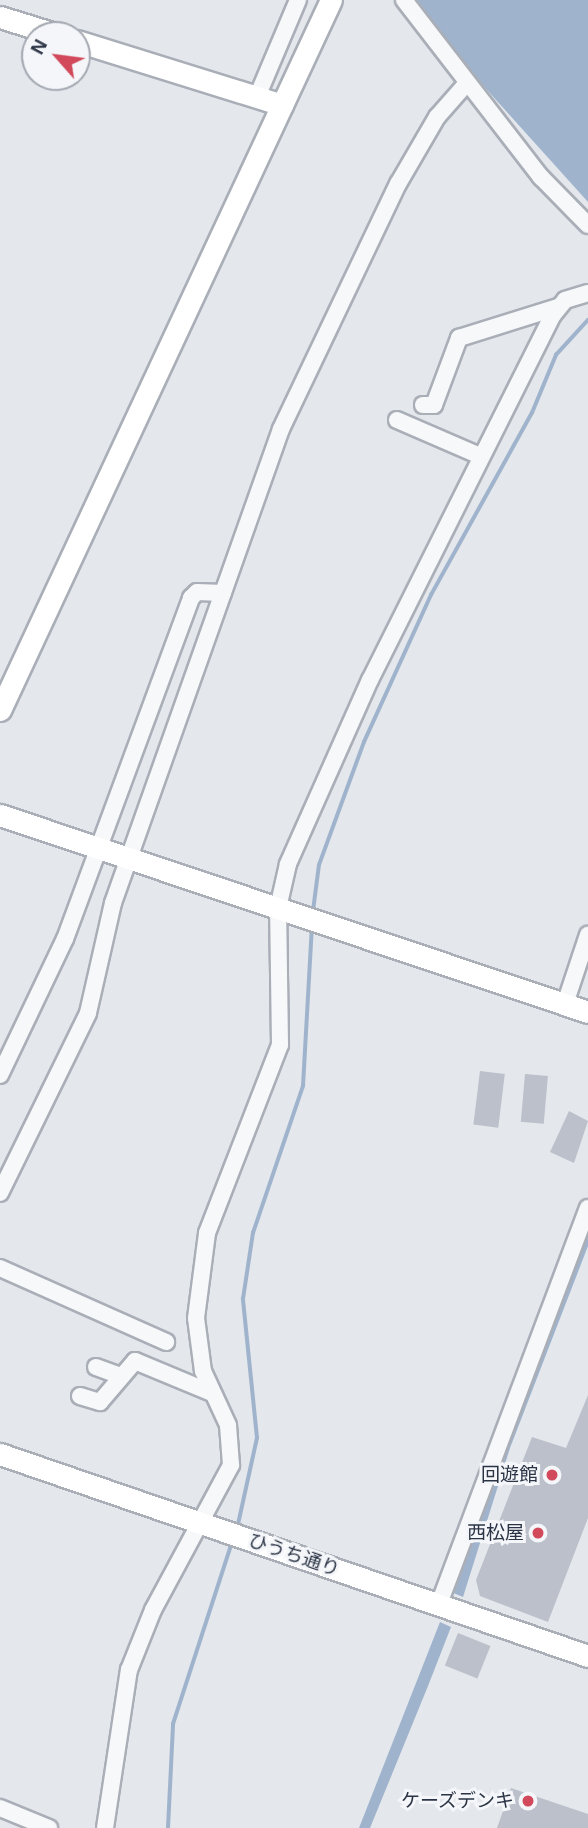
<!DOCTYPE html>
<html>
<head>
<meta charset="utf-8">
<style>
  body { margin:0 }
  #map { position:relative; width:588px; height:1828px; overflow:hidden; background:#e4e7ec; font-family:Helvetica,"Noto Sans JP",sans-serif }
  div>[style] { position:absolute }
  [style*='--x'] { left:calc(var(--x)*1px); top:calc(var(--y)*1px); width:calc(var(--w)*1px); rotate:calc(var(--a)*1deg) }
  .water>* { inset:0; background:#9fb4cc }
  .stream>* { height:3.5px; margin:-1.75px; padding:0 1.75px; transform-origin:1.75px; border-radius:1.75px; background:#9fb4cc }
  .building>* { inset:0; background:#bbc0ca; transform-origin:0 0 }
  .roads { filter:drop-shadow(2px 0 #a9aeb7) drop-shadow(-2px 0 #a9aeb7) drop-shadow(0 2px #a9aeb7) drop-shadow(0 -2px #a9aeb7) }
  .street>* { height:16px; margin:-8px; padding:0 8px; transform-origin:8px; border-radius:8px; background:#f7f8fa }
  .secondary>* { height:21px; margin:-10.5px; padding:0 10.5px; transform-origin:10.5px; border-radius:10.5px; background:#fff }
  .dots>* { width:19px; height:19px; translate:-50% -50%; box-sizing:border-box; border:4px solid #f4f6f9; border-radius:50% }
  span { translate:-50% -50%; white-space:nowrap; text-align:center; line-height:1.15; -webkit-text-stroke:6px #f4f6f9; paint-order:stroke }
  .poi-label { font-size:19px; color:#2b3445 }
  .right { translate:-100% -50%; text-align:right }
  .street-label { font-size:19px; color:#2b3445 }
  .north { position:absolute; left:21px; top:21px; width:70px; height:70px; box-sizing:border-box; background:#f4f6f9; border:2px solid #a4a8b1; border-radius:50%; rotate:298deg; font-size:19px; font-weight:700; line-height:28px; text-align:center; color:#2b3445 }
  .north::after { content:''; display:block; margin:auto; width:24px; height:32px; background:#d1495b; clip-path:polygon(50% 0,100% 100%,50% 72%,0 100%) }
</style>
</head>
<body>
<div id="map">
  <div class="water">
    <i style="clip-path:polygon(417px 0,588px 0,588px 202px,470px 71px)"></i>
    <i style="clip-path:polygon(588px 1226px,588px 1246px,510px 1448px,463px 1597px,451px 1592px)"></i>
    <i style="clip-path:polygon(440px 1622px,451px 1627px,428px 1686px,370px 1828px,359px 1828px)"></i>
  </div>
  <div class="stream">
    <i style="--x:313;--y:911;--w:46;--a:-82.6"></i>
    <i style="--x:319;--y:865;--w:131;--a:-69.9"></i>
    <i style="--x:364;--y:742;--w:162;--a:-65.5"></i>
    <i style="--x:431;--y:595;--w:208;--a:-61"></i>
    <i style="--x:532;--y:413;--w:63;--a:-67.5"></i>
    <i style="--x:556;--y:355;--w:47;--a:-47.6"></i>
    <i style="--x:237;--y:1529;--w:93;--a:-77.6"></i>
    <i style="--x:257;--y:1438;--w:140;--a:-95.8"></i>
    <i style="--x:243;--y:1299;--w:67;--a:-81.4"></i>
    <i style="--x:253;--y:1233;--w:155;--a:-71.2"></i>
    <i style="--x:303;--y:1086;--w:160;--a:-86.8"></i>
    <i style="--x:168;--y:1828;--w:104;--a:-87.2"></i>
    <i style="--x:173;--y:1724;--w:191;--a:-72"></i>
  </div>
  <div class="building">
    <i style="left:480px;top:1071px;width:25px;height:54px;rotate:7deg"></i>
    <i style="left:525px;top:1074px;width:23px;height:48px;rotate:5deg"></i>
    <i style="clip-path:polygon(569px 1111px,588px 1121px,574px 1163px,550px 1152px)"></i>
    <i style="clip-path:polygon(588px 1395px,588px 1518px,548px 1622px,480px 1596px,476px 1580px,532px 1437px,566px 1448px)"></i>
    <i style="left:458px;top:1633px;width:35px;height:35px;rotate:22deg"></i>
    <i style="clip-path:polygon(511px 1788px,588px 1814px,588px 1828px,497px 1828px)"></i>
  </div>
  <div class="roads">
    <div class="street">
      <i style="--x:404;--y:0;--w:224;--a:52.3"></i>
      <i style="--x:541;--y:177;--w:67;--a:45.6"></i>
      <i style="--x:257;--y:97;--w:105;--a:-67.1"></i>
      <i style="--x:423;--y:405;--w:11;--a:0"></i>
      <i style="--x:434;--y:405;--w:72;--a:-69.5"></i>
      <i style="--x:459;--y:338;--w:104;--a:-17.4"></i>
      <i style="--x:397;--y:420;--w:90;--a:23.4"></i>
      <i style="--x:565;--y:1004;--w:73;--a:-71.6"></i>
      <i style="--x:0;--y:1075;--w:151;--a:-64.5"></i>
      <i style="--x:65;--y:939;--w:364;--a:-69.7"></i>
      <i style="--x:191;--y:598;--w:8;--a:-45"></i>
      <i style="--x:197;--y:592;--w:26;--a:2"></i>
      <i style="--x:0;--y:1193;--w:200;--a:-63.9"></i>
      <i style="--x:88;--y:1013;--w:113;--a:-77.2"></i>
      <i style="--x:113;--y:903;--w:503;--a:-70.48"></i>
      <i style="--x:281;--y:429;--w:272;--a:-64.5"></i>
      <i style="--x:398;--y:184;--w:78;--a:-59.8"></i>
      <i style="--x:437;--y:117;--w:44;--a:-48.7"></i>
      <i style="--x:0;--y:1268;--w:182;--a:24"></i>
      <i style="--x:96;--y:1367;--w:27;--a:20"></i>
      <i style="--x:80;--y:1396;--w:21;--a:17"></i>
      <i style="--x:100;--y:1402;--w:54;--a:-49.5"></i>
      <i style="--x:135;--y:1361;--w:83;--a:22.6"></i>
      <i style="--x:439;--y:1604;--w:423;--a:-69.4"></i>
      <i style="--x:0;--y:1808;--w:53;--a:22.2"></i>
      <i style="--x:105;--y:1828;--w:160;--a:-81.4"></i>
      <i style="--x:129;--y:1670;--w:65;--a:-68.2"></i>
      <i style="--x:153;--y:1610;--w:165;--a:-61.7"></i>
      <i style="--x:231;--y:1465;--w:40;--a:-94.3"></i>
      <i style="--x:228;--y:1425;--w:60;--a:-114.8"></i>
      <i style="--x:203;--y:1371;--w:53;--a:-97.5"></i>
      <i style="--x:196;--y:1318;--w:86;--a:-82.6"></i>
      <i style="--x:207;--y:1233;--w:202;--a:-68.8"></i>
      <i style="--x:280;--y:1045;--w:137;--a:-90.8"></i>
      <i style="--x:278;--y:908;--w:45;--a:-77.2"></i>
      <i style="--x:288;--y:864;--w:201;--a:-66"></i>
      <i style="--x:370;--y:680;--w:408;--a:-63.4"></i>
      <i style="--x:553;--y:315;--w:19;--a:-51"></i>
      <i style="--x:565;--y:300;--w:24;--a:-17"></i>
    </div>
    <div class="secondary">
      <i style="--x:0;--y:17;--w:61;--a:17.2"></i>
      <i style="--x:77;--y:41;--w:215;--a:17.3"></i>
      <i style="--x:0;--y:710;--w:783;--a:-65.01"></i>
      <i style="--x:0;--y:815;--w:620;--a:18.52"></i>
      <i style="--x:0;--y:1454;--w:622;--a:18.96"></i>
    </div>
  </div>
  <div class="dots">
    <i style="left:552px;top:1475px;background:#d1495b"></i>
    <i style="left:538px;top:1533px;background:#d1495b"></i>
    <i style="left:528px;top:1801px;background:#d1495b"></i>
  </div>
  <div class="poi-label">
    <span class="right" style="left:538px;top:1475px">回遊館</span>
    <span class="right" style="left:524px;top:1533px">西松屋</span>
    <span class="right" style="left:514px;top:1801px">ケーズデンキ</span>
  </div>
  <div class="street-label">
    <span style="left:294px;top:1555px;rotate:19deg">ひうち通り</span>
  </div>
  <div class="north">N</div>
</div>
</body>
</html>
